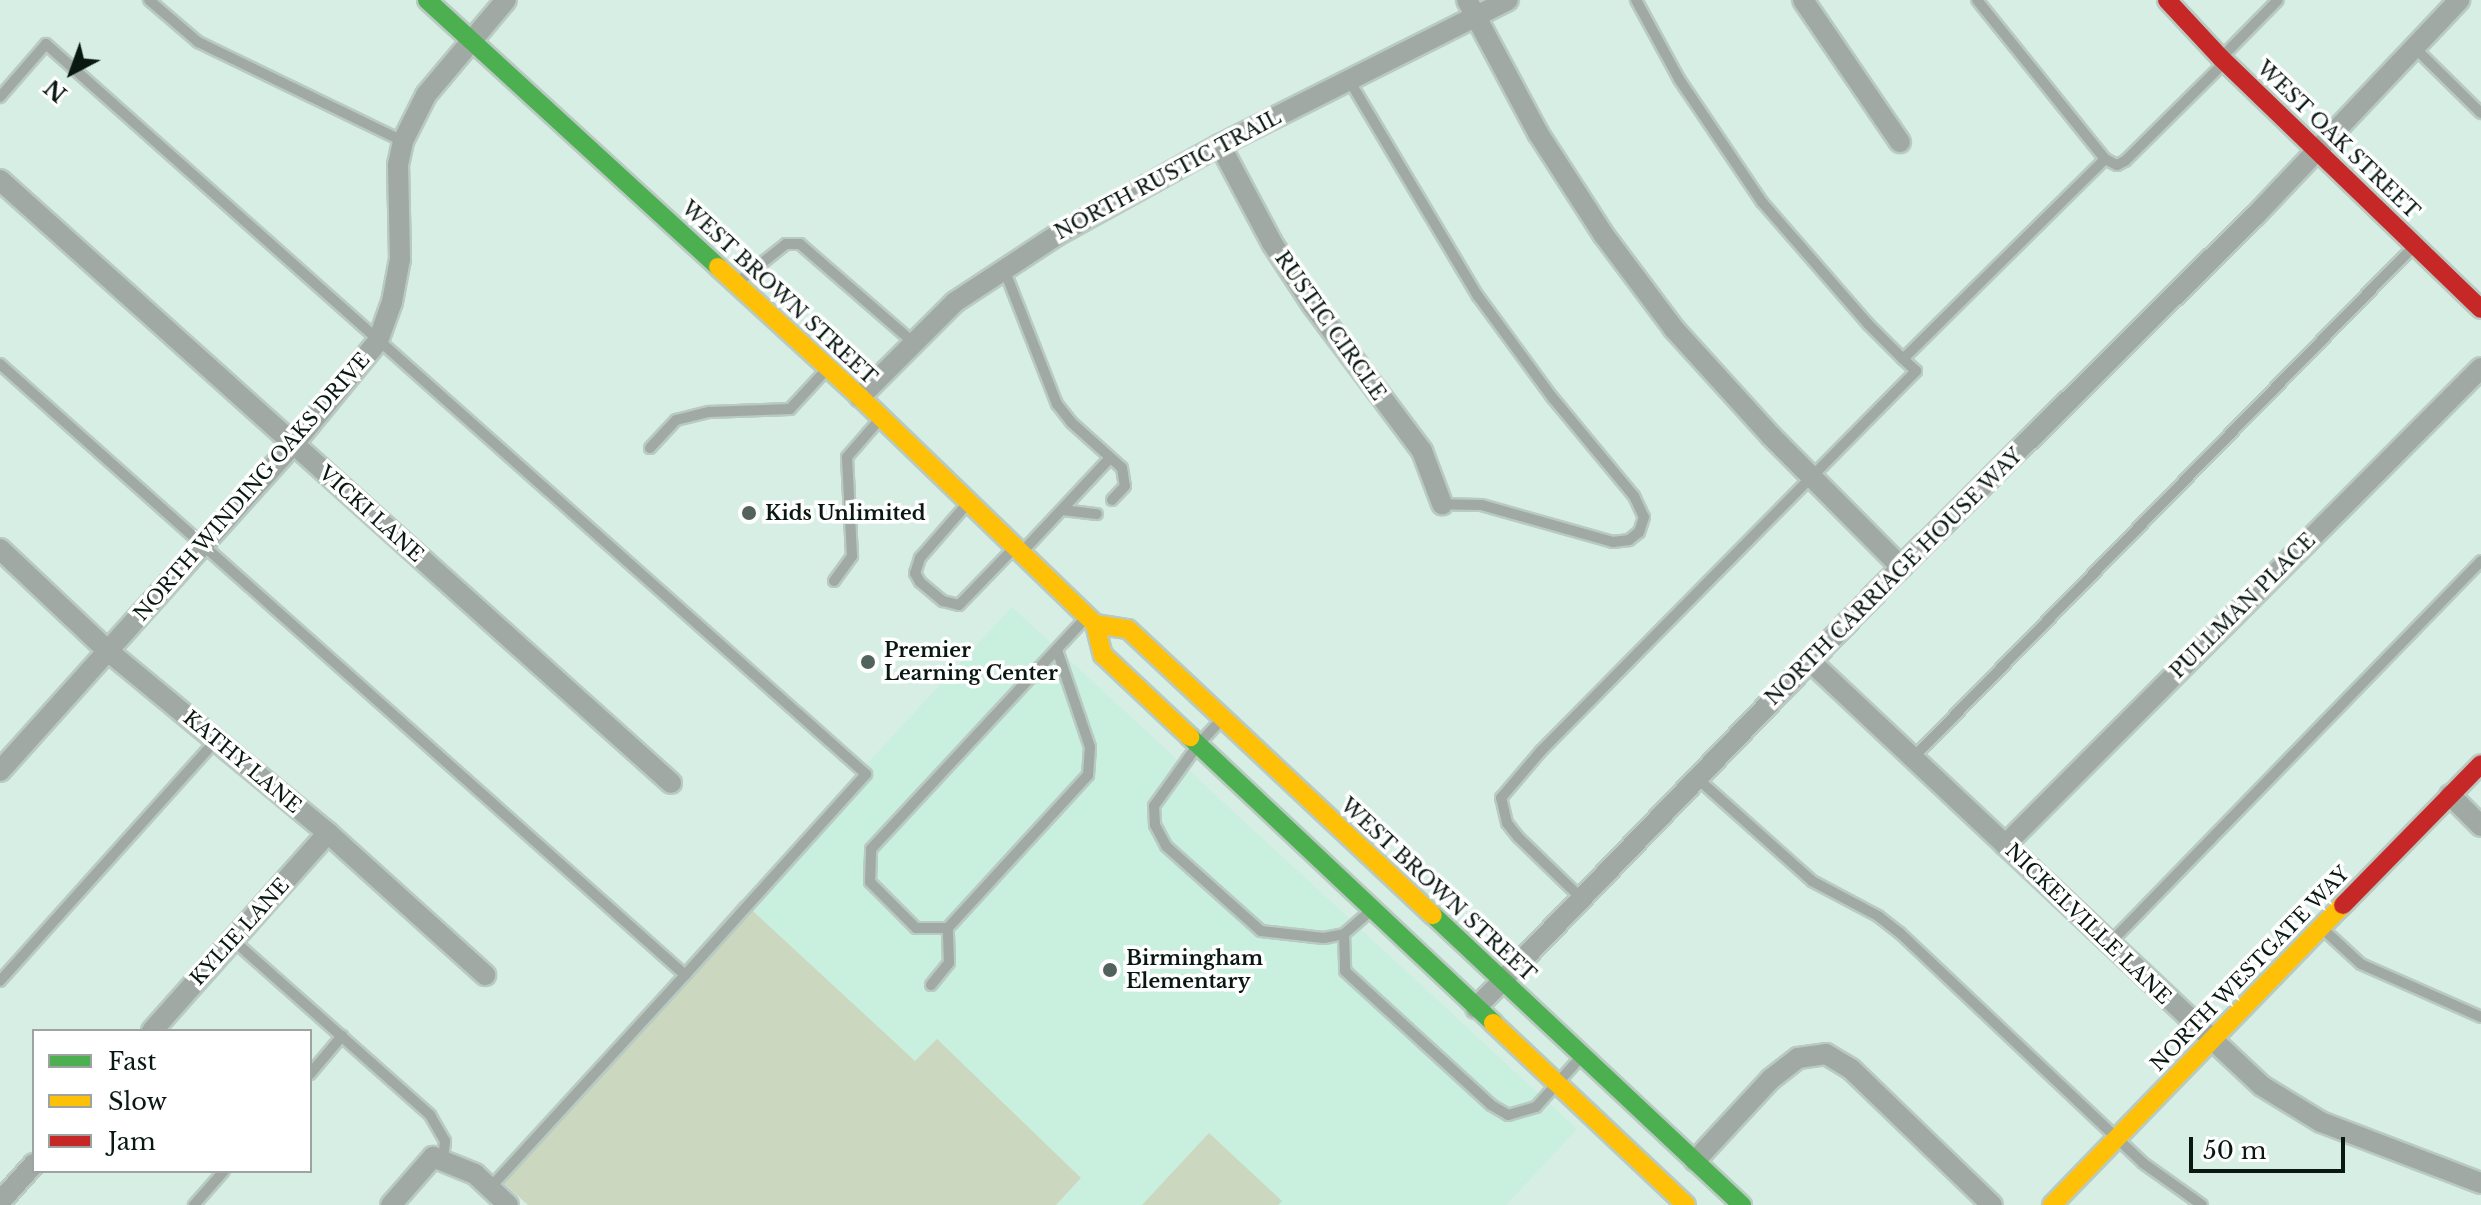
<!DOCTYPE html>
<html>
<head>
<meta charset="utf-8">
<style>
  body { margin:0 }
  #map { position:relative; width:2481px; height:1205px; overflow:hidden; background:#d7eee4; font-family:"Libre Baskerville",serif }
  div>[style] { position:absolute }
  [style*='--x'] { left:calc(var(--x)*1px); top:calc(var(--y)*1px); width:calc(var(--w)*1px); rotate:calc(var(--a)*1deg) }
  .built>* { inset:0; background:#c9efde }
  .green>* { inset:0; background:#cbd7be }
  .roads { filter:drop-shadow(2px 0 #b8cac2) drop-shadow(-2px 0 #b8cac2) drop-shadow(0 2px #b8cac2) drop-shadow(0 -2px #b8cac2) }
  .lane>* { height:10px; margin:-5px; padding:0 5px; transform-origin:5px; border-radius:5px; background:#a0a9a3 }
  .street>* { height:20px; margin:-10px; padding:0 10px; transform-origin:10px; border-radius:10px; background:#a0a9a3 }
  .fast>* { height:18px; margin:-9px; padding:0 9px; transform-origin:9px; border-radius:9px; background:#4caf50 }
  .slow>* { height:18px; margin:-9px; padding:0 9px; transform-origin:9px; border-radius:9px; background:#ffc107 }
  .jam>* { height:18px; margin:-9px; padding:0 9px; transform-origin:9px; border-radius:9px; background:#c62828 }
  .dots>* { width:22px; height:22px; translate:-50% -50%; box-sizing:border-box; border:4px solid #fff; border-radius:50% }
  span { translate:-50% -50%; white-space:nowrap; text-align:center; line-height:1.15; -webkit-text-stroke:7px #fff; paint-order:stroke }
  .street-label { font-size:20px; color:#091812 }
  .poi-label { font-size:20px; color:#091812; font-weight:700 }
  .left { translate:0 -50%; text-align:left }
  .legend { position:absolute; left:32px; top:1029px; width:280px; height:144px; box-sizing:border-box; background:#fff; border:2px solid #9da3a0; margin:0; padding:10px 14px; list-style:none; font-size:24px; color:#091812 }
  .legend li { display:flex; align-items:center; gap:16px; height:40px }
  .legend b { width:40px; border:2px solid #9da3a0 }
  .north { position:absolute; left:32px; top:32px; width:80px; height:80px; -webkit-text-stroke:6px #fff; paint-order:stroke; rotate:221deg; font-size:22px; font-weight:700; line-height:32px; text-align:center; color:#091812 }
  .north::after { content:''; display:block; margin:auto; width:28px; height:36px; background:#091812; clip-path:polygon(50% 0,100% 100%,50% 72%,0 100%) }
  .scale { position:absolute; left:2189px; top:1137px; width:156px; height:36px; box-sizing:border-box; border:4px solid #091812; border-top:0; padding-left:10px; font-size:24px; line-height:28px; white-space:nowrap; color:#091812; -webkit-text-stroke:6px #fff; paint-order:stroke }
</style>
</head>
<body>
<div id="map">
  <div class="built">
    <i style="clip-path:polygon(1012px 607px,1577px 1129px,1506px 1205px,1056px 1205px,1081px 1179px,936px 1040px,916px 1062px,741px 900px)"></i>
  </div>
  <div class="green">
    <i style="clip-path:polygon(741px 900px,915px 1061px,937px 1039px,1081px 1178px,1056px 1205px,528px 1205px,496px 1176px)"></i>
    <i style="clip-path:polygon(1209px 1133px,1282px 1201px,1278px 1205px,1142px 1205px)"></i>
  </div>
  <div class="roads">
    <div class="lane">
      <i style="--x:149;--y:0;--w:65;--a:40.6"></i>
      <i style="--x:198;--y:42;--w:228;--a:25.8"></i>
      <i style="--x:1636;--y:0;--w:90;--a:61.4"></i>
      <i style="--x:1679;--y:79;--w:148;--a:56"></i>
      <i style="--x:1762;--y:202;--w:162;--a:49"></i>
      <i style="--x:1868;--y:324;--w:49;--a:45"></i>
      <i style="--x:1903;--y:359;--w:284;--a:-44.7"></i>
      <i style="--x:2105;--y:159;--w:204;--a:-128.8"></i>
      <i style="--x:2414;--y:47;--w:94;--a:44.6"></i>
      <i style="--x:2223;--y:56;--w:78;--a:-45.5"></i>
      <i style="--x:1349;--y:80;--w:252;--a:59.2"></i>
      <i style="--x:1478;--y:296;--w:125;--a:53.8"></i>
      <i style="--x:1552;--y:397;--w:129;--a:50.4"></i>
      <i style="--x:1634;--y:496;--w:23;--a:65"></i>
      <i style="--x:1644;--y:517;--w:16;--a:108"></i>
      <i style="--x:1639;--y:532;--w:13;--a:141"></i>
      <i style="--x:1629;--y:540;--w:16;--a:173"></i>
      <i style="--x:1613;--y:542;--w:137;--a:-164.3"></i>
      <i style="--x:1481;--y:505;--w:39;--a:-179"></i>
      <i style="--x:0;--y:97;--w:70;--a:-49"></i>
      <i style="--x:46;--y:44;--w:1098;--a:41.68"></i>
      <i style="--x:866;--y:774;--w:270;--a:132"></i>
      <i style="--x:2105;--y:159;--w:13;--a:27"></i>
      <i style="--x:2117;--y:165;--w:9;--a:-27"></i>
      <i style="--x:2125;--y:161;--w:139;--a:-44.7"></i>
      <i style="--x:1004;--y:269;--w:145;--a:68.6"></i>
      <i style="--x:1057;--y:404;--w:24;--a:52"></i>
      <i style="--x:1072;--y:423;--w:67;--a:42"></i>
      <i style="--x:1122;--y:468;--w:18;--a:81"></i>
      <i style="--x:1125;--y:486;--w:19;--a:133"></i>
      <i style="--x:738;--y:282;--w:61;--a:-38.4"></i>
      <i style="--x:786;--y:244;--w:14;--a:0"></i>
      <i style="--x:800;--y:244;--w:151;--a:41"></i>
      <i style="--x:0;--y:364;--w:918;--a:41.73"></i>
      <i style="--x:685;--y:975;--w:289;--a:132.5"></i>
      <i style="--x:650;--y:448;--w:38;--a:-47"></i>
      <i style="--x:676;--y:420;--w:34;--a:-14"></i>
      <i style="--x:709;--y:412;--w:81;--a:-2.1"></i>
      <i style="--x:790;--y:409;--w:54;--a:-47.2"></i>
      <i style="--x:967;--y:504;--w:72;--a:131"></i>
      <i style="--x:920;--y:558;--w:16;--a:108"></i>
      <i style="--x:915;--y:573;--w:10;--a:61"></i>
      <i style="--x:920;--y:582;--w:30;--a:40"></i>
      <i style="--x:943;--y:601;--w:16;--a:14"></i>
      <i style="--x:959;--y:605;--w:79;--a:-46"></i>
      <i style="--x:1063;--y:510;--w:34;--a:7"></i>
      <i style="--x:1023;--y:551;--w:127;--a:-46.9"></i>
      <i style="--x:834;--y:581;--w:31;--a:-54"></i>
      <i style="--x:852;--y:556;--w:99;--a:-92.9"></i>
      <i style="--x:847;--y:457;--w:50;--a:-49"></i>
      <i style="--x:1057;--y:650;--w:102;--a:71.2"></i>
      <i style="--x:1090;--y:747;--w:28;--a:94"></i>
      <i style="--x:1088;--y:775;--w:207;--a:132.5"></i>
      <i style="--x:948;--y:928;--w:32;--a:180"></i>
      <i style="--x:916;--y:928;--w:65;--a:-135"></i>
      <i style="--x:870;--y:882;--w:33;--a:-88"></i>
      <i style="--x:871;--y:849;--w:316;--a:-47.1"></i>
      <i style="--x:1222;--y:719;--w:37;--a:133"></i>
      <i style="--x:1197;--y:746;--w:74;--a:125.6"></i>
      <i style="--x:1154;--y:806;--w:19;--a:87"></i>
      <i style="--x:1155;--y:825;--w:24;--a:62"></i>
      <i style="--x:1166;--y:846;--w:127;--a:41.8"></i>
      <i style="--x:1261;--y:931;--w:63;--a:6.3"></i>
      <i style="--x:1324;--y:938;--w:20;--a:-11"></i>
      <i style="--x:1344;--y:934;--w:35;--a:-41"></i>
      <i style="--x:1913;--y:758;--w:714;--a:-45.62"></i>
      <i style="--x:1697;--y:778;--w:154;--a:41.8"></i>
      <i style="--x:1812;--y:881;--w:75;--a:27.9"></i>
      <i style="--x:1878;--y:916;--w:28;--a:38"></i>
      <i style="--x:1900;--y:933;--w:335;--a:43.4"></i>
      <i style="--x:2143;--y:1163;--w:72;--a:35.4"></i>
      <i style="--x:1581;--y:898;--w:88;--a:-135.9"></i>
      <i style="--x:1518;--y:837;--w:18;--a:-128"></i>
      <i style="--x:1507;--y:823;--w:26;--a:-103"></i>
      <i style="--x:1501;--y:798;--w:62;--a:-49.6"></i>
      <i style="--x:1541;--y:751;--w:534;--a:-45.38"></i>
      <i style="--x:1916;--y:371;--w:18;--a:-137"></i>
      <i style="--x:2324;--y:930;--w:50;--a:42.6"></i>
      <i style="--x:2361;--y:964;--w:131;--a:23.8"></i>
      <i style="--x:1344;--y:934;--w:37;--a:88"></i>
      <i style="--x:1345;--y:971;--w:198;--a:42.5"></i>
      <i style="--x:1491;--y:1105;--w:20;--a:30"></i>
      <i style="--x:1508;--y:1115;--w:29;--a:-16"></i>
      <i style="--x:1536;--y:1107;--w:67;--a:-48"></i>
      <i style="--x:233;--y:940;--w:264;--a:41.6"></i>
      <i style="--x:430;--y:1115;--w:30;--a:60"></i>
      <i style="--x:445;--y:1141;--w:19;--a:96"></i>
      <i style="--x:2109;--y:944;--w:534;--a:-45.83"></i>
      <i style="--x:0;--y:981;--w:324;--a:-48.1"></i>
      <i style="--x:931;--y:985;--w:28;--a:-51"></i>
      <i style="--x:949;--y:963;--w:35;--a:-92"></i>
      <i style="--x:310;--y:1074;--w:50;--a:-49.9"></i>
      <i style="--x:194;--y:1205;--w:45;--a:-48.6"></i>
    </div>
    <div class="street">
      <i style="--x:1467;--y:0;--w:151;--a:61.9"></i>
      <i style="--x:1538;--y:133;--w:120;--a:57.2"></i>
      <i style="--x:1603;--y:234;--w:119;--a:53.2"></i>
      <i style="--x:1674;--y:329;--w:144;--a:47.8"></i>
      <i style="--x:1771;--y:436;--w:185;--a:45.2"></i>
      <i style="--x:1803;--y:0;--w:172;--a:55.7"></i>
      <i style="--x:1220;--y:145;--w:111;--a:62"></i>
      <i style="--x:1272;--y:243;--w:73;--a:56.7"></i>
      <i style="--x:1312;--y:304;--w:184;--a:53.2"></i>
      <i style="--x:1422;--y:451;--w:57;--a:69.3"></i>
      <i style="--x:0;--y:180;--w:902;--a:41.94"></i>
      <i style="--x:860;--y:397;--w:134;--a:-45"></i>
      <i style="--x:955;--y:302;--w:122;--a:-33.3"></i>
      <i style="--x:1057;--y:235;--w:186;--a:-28.9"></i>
      <i style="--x:1220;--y:145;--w:322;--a:-26.7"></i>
      <i style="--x:0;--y:549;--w:149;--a:43.4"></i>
      <i style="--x:108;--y:651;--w:286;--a:39.6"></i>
      <i style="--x:328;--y:833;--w:212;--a:42.1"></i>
      <i style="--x:1810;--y:661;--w:620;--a:43.24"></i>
      <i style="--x:2262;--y:1086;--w:69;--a:31.4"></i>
      <i style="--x:2321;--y:1122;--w:171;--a:20.9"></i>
      <i style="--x:0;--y:771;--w:438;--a:-48.1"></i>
      <i style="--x:293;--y:445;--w:134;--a:-50.7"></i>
      <i style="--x:378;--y:341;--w:41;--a:-70.3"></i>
      <i style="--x:392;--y:302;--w:44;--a:-79.5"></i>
      <i style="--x:400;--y:259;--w:94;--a:-91.2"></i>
      <i style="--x:398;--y:165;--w:25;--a:-78"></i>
      <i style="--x:403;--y:141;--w:51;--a:-63.4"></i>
      <i style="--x:426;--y:95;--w:124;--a:-49.9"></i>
      <i style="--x:2450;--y:795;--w:44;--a:45"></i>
      <i style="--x:2005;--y:845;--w:674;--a:-45.06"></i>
      <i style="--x:1476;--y:1008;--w:612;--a:-46.06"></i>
      <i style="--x:1901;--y:567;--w:497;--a:-44.8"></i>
      <i style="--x:2254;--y:217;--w:299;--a:-46.6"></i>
      <i style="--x:152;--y:1031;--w:265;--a:-48.4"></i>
      <i style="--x:1695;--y:1161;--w:112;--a:-47.2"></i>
      <i style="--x:1771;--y:1079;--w:34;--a:-38"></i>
      <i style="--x:1798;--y:1058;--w:28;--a:-8"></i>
      <i style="--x:1826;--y:1054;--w:29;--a:31"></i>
      <i style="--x:1851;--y:1069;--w:196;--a:44"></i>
      <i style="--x:0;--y:1202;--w:51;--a:-48.2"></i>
      <i style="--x:391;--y:1205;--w:64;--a:-48.8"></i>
      <i style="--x:433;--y:1157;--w:45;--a:22"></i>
      <i style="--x:475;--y:1174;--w:45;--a:43.2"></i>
    </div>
    <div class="fast">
      <i style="--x:427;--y:0;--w:395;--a:42.5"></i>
      <i style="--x:1190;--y:737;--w:417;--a:43.3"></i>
      <i style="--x:1433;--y:915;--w:424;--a:43.2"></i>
    </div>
    <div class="slow">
      <i style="--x:718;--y:267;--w:193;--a:42.5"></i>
      <i style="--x:860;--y:397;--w:327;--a:44"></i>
      <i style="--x:1095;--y:624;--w:32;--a:76"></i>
      <i style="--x:1103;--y:655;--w:120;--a:43.3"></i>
      <i style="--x:1095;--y:624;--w:33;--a:9"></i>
      <i style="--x:1128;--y:629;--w:418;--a:43.2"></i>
      <i style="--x:1493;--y:1023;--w:265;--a:43.3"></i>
      <i style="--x:2052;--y:1205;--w:418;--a:-45.9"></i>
    </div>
    <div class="jam">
      <i style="--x:2167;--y:0;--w:79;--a:47"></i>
      <i style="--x:2221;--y:58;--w:361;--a:44"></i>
      <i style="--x:2343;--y:905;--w:197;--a:-45.6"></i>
    </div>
  </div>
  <div class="dots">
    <i style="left:749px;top:513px;background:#51635c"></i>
    <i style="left:868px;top:662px;background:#51635c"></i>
    <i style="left:1110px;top:970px;background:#51635c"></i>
  </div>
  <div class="street-label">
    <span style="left:2338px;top:140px;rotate:44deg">WEST OAK STREET</span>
    <span style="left:1168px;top:175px;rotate:-28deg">NORTH RUSTIC TRAIL</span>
    <span style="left:779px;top:293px;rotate:43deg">WEST BROWN STREET</span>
    <span style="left:1330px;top:326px;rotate:55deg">RUSTIC CIRCLE</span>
    <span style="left:252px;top:487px;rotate:-49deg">NORTH WINDING OAKS DRIVE</span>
    <span style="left:371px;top:514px;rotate:42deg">VICKI LANE</span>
    <span style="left:1894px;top:577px;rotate:-45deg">NORTH CARRIAGE HOUSE WAY</span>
    <span style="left:2243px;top:606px;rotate:-45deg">PULLMAN PLACE</span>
    <span style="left:242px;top:762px;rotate:40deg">KATHY LANE</span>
    <span style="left:1438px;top:890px;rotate:43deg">WEST BROWN STREET</span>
    <span style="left:2088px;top:924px;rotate:44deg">NICKELVILLE LANE</span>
    <span style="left:240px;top:932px;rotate:-48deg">KYLIE LANE</span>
    <span style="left:2250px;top:969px;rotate:-46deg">NORTH WESTGATE WAY</span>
  </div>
  <div class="poi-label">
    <span class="left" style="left:765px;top:513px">Kids Unlimited</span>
    <span class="left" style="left:884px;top:662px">Premier<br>Learning Center</span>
    <span class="left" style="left:1126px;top:970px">Birmingham<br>Elementary</span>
  </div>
  <ul class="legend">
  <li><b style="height:10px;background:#4caf50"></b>Fast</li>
  <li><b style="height:10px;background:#ffc107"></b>Slow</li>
  <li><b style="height:10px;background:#c62828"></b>Jam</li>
  </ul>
  <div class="north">N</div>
  <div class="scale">50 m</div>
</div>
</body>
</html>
